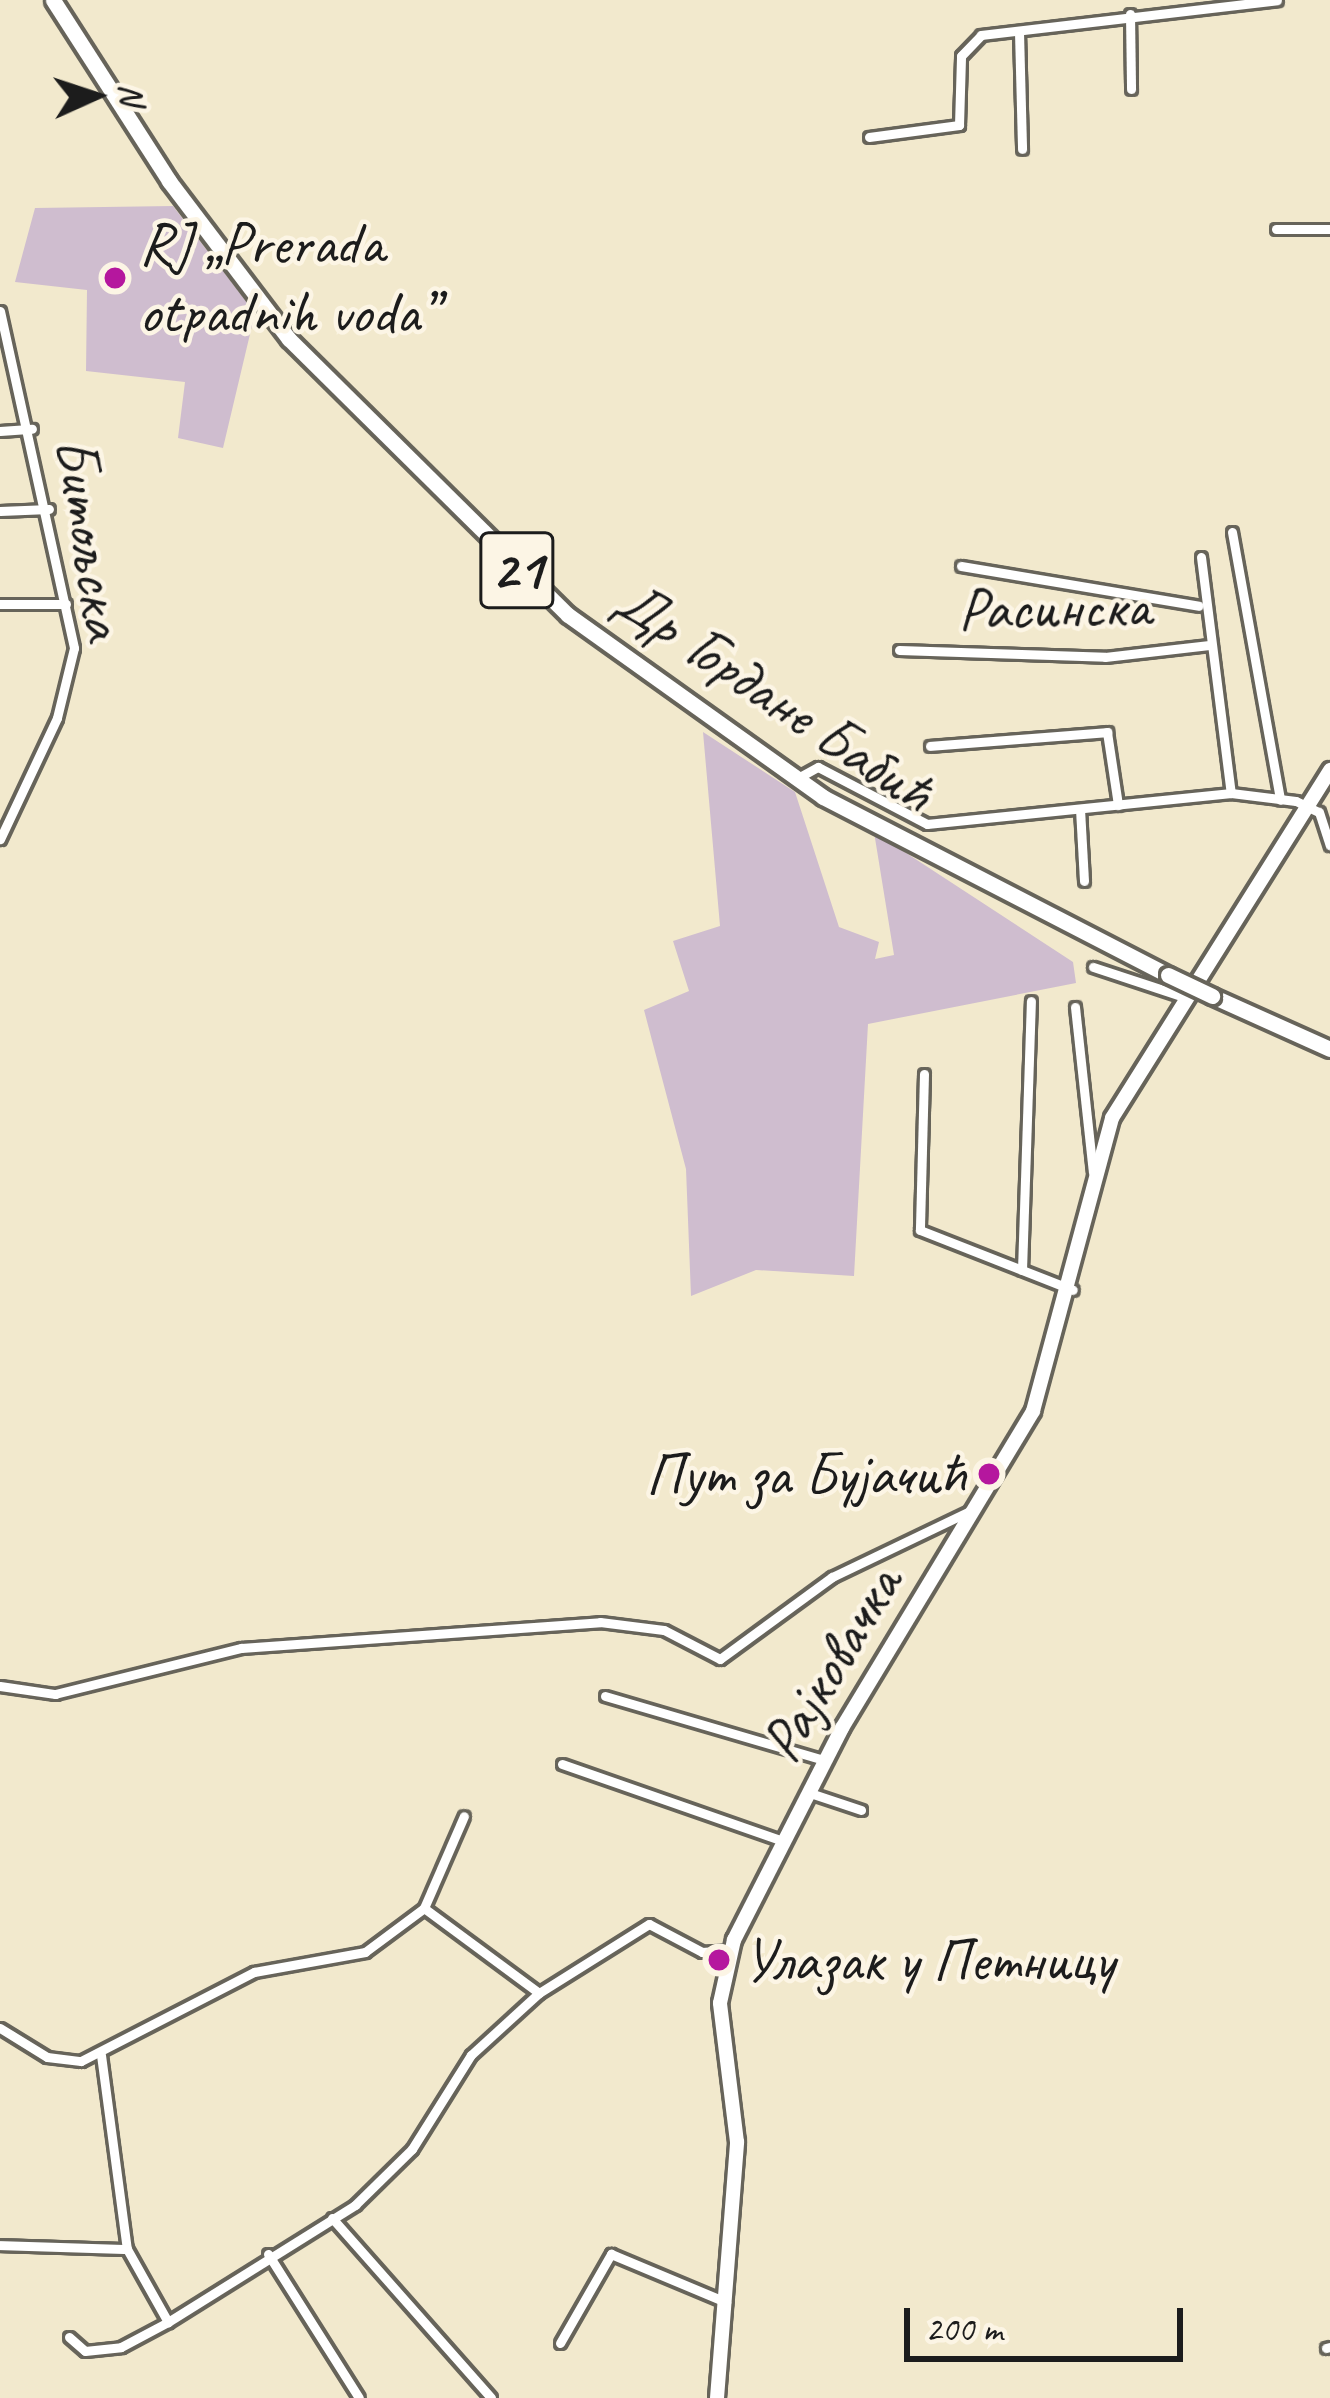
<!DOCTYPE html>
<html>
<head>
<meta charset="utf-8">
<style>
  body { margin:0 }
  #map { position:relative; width:1330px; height:2398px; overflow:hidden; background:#f2e9cd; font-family:Caveat,sans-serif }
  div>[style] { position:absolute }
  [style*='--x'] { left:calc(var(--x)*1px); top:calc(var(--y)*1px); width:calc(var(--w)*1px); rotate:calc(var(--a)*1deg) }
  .industrial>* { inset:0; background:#cfbdcf }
  .roads { filter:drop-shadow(3px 0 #67645a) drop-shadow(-3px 0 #67645a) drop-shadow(0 3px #67645a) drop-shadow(0 -3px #67645a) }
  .street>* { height:9px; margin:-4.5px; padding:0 4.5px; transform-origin:4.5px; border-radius:4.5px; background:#fff }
  .secondary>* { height:14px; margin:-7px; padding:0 7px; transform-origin:7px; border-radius:7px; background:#fff }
  .primary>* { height:15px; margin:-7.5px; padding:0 7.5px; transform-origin:7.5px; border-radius:7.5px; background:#fff }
  .bridges { filter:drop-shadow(3px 0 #67645a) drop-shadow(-3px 0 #67645a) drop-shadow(0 3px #67645a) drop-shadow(0 -3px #67645a) }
  .primary-bridge>* { height:15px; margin:-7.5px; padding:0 7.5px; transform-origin:7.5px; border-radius:7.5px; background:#fff }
  .dots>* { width:33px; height:33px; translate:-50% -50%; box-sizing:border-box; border:6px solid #fcf5e5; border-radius:50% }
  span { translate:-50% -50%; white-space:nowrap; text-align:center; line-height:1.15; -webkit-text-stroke:9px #fcf5e5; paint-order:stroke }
  .shield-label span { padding:3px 9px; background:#fcf5e5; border:3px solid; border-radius:9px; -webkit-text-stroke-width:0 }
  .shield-label { font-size:57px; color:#1c1c1c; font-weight:700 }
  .poi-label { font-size:60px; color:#1c1c1c }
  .left { translate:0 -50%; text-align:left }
  .right { translate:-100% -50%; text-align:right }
  .street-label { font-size:60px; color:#1c1c1c }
  .north { position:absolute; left:36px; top:36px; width:120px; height:120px; -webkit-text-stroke:9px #fcf5e5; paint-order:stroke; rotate:87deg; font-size:33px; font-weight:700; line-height:48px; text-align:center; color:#1c1c1c }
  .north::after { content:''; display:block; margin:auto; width:42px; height:54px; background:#1c1c1c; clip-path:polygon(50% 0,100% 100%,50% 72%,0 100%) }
  .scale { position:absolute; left:904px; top:2308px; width:279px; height:54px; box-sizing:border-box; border:6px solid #1c1c1c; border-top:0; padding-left:15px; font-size:36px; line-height:42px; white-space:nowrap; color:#1c1c1c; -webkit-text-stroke:9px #fcf5e5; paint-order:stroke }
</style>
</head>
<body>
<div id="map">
  <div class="industrial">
    <i style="clip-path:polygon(173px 206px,255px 313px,223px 448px,178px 438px,185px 382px,86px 371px,87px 290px,15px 282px,35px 208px)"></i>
    <i style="clip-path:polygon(703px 732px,795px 792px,839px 927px,879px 942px,875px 959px,894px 955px,874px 832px,1073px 962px,1076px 983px,868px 1024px,854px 1276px,756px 1270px,691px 1296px,686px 1169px,644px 1010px,689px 991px,673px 941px,720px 926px)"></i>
  </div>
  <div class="roads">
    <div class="street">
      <i style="--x:1130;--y:14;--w:75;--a:89.2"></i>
      <i style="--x:1019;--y:32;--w:117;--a:88.5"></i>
      <i style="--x:869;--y:137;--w:91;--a:-7.6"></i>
      <i style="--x:959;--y:125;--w:69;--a:-88.3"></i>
      <i style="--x:961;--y:56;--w:29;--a:-46"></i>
      <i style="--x:981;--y:35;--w:298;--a:-6.7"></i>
      <i style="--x:1276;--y:229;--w:54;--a:0"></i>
      <i style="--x:0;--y:311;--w:345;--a:77.6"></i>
      <i style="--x:74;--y:648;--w:72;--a:103.7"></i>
      <i style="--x:57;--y:718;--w:134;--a:115.2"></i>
      <i style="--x:0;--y:431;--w:32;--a:-4"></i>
      <i style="--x:0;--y:511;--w:49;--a:-2.3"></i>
      <i style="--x:1232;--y:532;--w:272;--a:79.8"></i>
      <i style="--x:1201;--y:557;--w:238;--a:82.8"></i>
      <i style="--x:961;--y:566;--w:241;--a:9.5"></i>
      <i style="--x:0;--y:604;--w:66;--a:0"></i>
      <i style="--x:899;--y:650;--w:206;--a:1.9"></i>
      <i style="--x:1105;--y:657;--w:105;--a:-6.6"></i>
      <i style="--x:930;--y:746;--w:178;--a:-4.5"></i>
      <i style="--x:1107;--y:732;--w:74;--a:81.4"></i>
      <i style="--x:796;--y:779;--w:25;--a:-29"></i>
      <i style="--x:818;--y:767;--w:123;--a:27.6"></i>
      <i style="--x:927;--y:824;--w:306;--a:-5.8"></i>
      <i style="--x:1231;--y:793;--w:65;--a:7"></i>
      <i style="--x:1296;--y:801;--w:25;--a:26"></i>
      <i style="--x:1319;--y:812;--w:35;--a:72"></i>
      <i style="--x:1080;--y:809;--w:72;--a:86.8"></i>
      <i style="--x:1093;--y:967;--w:96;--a:18.2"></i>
      <i style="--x:1075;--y:1007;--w:166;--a:83.8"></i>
      <i style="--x:924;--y:1074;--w:156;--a:91.5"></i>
      <i style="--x:920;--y:1230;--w:164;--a:21.4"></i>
      <i style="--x:1022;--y:1270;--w:269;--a:-88.1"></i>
      <i style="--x:0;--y:1686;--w:56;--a:8.3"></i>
      <i style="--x:55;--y:1694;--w:192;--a:-13.9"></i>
      <i style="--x:241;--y:1648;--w:360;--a:-4.1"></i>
      <i style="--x:600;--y:1622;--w:64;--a:7.1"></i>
      <i style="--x:664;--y:1630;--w:63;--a:27.4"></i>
      <i style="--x:720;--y:1659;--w:139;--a:-36.2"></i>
      <i style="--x:832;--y:1577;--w:157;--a:-25.6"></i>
      <i style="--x:605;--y:1696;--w:228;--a:16.3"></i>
      <i style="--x:562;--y:1764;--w:231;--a:19.2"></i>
      <i style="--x:807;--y:1792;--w:57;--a:18.4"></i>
      <i style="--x:424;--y:1908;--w:143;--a:36.5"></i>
      <i style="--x:0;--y:2028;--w:55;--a:31.7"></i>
      <i style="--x:47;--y:2057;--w:34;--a:7"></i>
      <i style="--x:81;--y:2061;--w:195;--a:-27.2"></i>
      <i style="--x:254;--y:1972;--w:113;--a:-10.2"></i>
      <i style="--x:365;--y:1952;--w:74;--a:-36.7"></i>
      <i style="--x:424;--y:1908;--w:100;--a:-66.5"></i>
      <i style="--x:101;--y:2055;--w:196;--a:82.4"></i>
      <i style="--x:127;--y:2249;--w:84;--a:60.7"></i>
      <i style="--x:168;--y:2322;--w:221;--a:-32"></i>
      <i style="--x:355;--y:2205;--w:80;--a:-44.5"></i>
      <i style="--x:412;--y:2149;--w:111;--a:-57.9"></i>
      <i style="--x:471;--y:2055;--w:92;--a:-42.4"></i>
      <i style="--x:539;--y:1993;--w:130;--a:-32.1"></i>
      <i style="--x:649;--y:1924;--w:60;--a:27.8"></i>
      <i style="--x:702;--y:1952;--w:28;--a:-4"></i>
      <i style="--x:332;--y:2218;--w:240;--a:48.5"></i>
      <i style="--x:0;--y:2245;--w:127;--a:1.8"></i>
      <i style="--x:268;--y:2254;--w:170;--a:57.7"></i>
      <i style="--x:69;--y:2337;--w:21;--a:41"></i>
      <i style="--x:85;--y:2351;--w:36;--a:-6"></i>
      <i style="--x:121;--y:2347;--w:53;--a:-28"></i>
      <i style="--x:560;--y:2343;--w:103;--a:-60.2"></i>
      <i style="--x:611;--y:2254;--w:125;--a:22.7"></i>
      <i style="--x:1326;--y:2348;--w:4;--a:-14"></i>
    </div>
    <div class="secondary">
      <i style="--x:717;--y:2398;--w:257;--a:-85.5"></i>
      <i style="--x:737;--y:2142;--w:140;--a:-97"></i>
      <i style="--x:720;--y:2003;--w:65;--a:-77.5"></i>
      <i style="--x:734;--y:1940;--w:238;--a:-63"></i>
      <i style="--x:842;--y:1728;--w:370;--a:-58.9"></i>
      <i style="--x:1033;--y:1411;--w:303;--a:-74.9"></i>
      <i style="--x:1112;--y:1118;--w:411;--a:-57.9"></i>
    </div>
    <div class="primary">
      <i style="--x:53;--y:0;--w:215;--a:57.3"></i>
      <i style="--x:169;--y:181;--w:198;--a:52.8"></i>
      <i style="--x:289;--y:339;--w:392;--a:44.7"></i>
      <i style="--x:568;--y:615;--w:313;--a:35.5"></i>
      <i style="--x:823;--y:797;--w:388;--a:27.3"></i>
      <i style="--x:1212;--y:996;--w:129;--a:24.2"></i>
    </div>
  </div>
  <div class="bridges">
    <div class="primary-bridge">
      <i style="--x:1168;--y:975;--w:49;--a:25.5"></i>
    </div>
  </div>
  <div class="dots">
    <i style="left:115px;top:278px;background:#b5179e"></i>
    <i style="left:989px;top:1474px;background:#b5179e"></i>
    <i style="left:719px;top:1960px;background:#b5179e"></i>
  </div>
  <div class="shield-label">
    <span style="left:517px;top:570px">21</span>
  </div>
  <div class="poi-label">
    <span class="left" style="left:139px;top:278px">RJ „Prerada<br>otpadnih voda”</span>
    <span class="right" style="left:965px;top:1474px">Пут за Бујачић</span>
    <span class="left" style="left:743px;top:1960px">Улазак у Петницу</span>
  </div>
  <div class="street-label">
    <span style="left:90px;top:538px;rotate:81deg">Битољска</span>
    <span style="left:1054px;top:608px;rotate:-1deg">Расинска</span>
    <span style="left:774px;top:696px;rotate:34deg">Др Гордане Бабић</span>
    <span style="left:831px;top:1664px;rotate:-59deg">Рајковачка</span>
  </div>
  <div class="north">N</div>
  <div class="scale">200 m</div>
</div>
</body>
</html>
